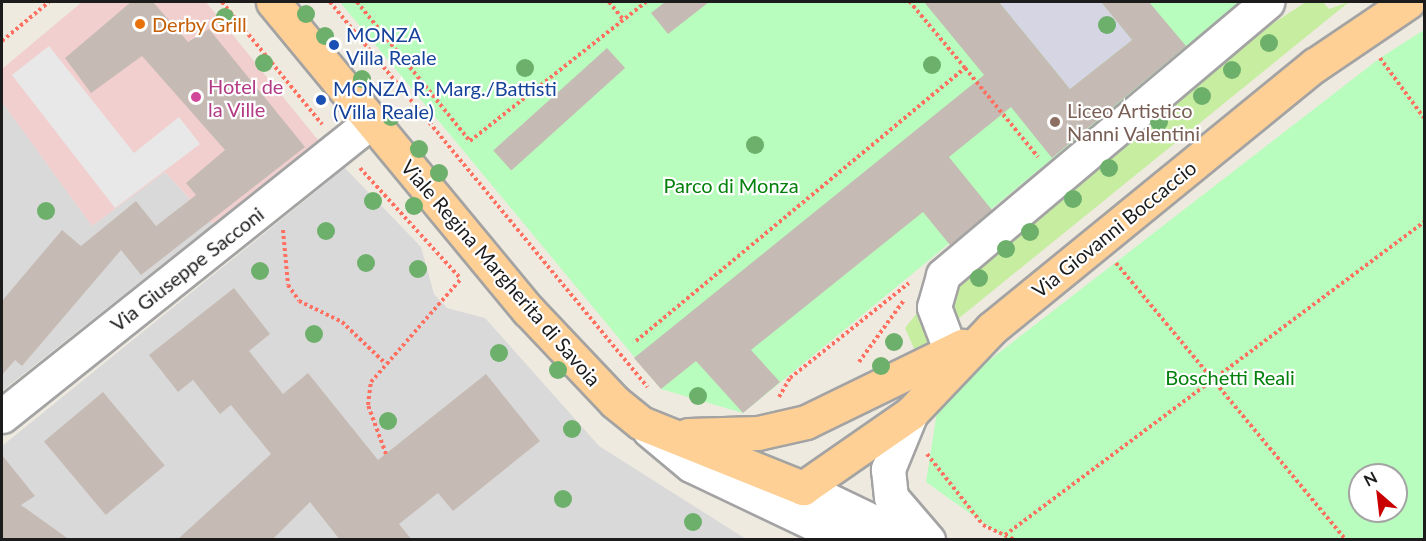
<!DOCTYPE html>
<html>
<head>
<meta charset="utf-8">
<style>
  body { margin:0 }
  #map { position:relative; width:1426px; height:541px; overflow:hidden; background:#eeeae0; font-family:Lato,sans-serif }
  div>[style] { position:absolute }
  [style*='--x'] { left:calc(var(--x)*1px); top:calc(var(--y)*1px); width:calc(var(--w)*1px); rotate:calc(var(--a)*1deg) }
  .residential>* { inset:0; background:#dad9d9 }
  .commercial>* { inset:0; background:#f1cfce }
  .grass>* { inset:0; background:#c7eda1 }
  .park>* { inset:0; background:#b8fdbd }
  .parking>* { inset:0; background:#e8e8e8 }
  .plaza>* { inset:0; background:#d5d5e4 }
  .building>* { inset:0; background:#c6bbb4; transform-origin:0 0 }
  .path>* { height:4px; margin-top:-2px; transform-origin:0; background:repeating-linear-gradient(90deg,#ff7061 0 3px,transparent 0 6px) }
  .roads { filter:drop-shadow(2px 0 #a3a3a3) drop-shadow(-2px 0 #a3a3a3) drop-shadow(0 2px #a3a3a3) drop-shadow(0 -2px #a3a3a3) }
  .minor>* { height:33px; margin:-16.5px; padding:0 16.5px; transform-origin:16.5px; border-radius:16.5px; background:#fff }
  .major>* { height:33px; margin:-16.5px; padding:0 16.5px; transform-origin:16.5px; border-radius:16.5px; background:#ffd095 }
  .trees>* { width:18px; height:18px; margin:-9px; border-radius:50%; background:#6db06b }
  .dots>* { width:16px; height:16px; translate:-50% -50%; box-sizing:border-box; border:3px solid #fff; border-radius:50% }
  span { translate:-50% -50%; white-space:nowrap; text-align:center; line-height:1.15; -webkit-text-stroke:4.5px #fff; paint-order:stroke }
  .food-label { font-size:20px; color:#c56008 }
  .left { translate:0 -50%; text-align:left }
  .transit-label { font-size:20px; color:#164399 }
  .hotel-label { font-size:20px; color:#b23c85 }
  .education-label { font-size:20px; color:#785e54 }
  .park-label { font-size:20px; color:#03810c }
  .street-label { font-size:20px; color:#1c1c1c }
  .frame { position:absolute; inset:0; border:3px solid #1c1c1c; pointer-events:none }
  .north { position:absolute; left:1348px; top:463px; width:60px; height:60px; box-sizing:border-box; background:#fff; border:2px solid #a4a4a4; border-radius:50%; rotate:332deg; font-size:16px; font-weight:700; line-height:24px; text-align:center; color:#1c1c1c }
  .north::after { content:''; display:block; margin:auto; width:21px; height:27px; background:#c80002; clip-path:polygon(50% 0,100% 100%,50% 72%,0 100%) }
</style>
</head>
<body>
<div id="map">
  <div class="residential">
    <i style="clip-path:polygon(2px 102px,92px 226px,165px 172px,213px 224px,2px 391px)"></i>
    <i style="clip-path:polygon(345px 168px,421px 247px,434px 294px,447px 308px,485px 318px,599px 446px,746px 539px,2px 540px,2px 446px)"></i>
  </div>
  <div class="commercial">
    <i style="clip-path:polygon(82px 2px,206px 2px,318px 140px,213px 224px,165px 172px,92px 226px,2px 102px,2px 69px)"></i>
  </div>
  <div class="grass">
    <i style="clip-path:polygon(1306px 2px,1323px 2px,1329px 9px,1349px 2px,916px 353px,905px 328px,952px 269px,1241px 44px)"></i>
  </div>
  <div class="park">
    <i style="clip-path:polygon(340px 2px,1243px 2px,743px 413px,661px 389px)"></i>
    <i style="clip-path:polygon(evenodd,1424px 30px,1424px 539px,1006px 539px,926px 482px,939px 399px,1380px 58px,1424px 30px,1360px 475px,1396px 475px,1396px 511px,1360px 511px,1360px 475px)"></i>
  </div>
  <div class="parking">
    <i style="clip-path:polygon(49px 46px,134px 153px,179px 117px,200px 144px,115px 208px,12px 75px)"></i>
  </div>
  <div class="plaza">
    <i style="clip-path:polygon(999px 2px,1101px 2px,1132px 40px,1070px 89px)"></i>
  </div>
  <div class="building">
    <i style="clip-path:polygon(131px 2px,153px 2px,188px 42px,209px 29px,305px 147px,141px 275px,121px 250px,22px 366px,15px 360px,2px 375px,2px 301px,62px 230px,81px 246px,136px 201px,156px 226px,196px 195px,186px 183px,225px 150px,142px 56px,91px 93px,65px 58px)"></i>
    <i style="clip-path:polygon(665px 2px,709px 2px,668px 34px,651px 13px)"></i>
    <i style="clip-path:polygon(924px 2px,999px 2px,1070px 89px,1132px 40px,1101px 2px,1149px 2px,1186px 46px,1052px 158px,1011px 107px,949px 157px,992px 210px,950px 245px,923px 212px,751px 350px,780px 382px,743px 413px,696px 361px,661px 389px,634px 358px,984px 75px)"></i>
    <i style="left:607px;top:48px;width:27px;height:153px;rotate:48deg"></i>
    <i style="clip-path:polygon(234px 288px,270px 334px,249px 351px,283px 394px,308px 373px,378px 460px,486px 374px,540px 441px,453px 511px,438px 493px,399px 524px,412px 540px,340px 540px,310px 502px,272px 540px,177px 540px,271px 454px,231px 405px,220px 414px,193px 380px,178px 392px,149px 355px)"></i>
    <i style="left:103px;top:392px;width:96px;height:77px;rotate:50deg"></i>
    <i style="clip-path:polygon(2px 455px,35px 496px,21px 505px,70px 540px,2px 540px)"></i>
  </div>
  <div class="path">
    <i style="--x:222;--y:2;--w:158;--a:50.7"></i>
    <i style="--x:330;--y:2;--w:499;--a:50.5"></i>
    <i style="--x:357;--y:2;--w:179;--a:50.9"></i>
    <i style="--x:470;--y:141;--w:224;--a:-38.3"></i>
    <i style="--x:609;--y:2;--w:22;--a:51"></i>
    <i style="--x:2;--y:41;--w:61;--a:-39.7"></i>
    <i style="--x:1380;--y:58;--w:74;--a:53.7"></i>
    <i style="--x:965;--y:68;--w:115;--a:50.6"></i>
    <i style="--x:360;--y:168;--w:149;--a:47.7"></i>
    <i style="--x:283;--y:230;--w:55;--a:84.8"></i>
    <i style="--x:288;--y:285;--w:19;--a:55"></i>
    <i style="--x:299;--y:301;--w:48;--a:26"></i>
    <i style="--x:342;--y:322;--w:59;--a:43.6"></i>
    <i style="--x:1116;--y:263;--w:360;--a:50.3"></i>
    <i style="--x:636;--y:341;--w:428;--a:-39.7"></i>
    <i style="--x:965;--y:68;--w:86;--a:-129.8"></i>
    <i style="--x:859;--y:362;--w:77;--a:-54"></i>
    <i style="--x:779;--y:397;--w:22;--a:-60"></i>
    <i style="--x:790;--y:378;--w:152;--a:-38.6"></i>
    <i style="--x:386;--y:454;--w:52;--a:-110.2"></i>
    <i style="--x:368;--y:405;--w:23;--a:-83"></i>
    <i style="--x:371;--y:382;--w:137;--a:-48.9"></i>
    <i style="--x:927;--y:454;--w:90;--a:51.7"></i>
    <i style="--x:983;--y:525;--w:35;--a:25"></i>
    <i style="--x:1005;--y:535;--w:523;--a:-36.76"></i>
  </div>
  <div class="roads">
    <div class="minor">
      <i style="--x:951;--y:352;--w:48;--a:-110.7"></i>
      <i style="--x:934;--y:307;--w:33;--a:-74"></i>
      <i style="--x:943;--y:275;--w:424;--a:-40.1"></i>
      <i style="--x:911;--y:413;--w:61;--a:112.3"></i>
      <i style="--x:888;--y:469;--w:28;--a:84"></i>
      <i style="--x:891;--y:497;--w:57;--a:49.3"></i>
      <i style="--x:2;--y:416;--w:473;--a:-38.6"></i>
      <i style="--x:649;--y:430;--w:55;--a:39.8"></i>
      <i style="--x:691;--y:465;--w:167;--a:25.5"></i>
      <i style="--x:842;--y:537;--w:60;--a:2.9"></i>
      <i style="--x:803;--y:488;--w:104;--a:25.6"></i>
    </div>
    <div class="major">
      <i style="--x:273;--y:2;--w:400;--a:50.4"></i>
      <i style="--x:528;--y:310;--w:127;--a:46.6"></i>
      <i style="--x:615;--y:402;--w:33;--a:39"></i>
      <i style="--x:641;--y:423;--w:175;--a:21.9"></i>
      <i style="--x:688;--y:435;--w:70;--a:-1.6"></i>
      <i style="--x:758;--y:433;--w:49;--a:-12.9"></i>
      <i style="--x:806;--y:422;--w:174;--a:-26"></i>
      <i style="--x:803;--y:488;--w:131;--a:-34.8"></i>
      <i style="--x:911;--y:413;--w:117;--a:-46.4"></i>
      <i style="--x:992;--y:328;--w:417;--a:-39.2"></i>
      <i style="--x:1315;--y:65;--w:112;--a:-34.1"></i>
    </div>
  </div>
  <div class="trees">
    <i style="left:306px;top:14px"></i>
    <i style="left:225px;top:17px"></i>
    <i style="left:1107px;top:25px"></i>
    <i style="left:325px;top:36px"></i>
    <i style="left:1269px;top:43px"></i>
    <i style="left:264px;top:63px"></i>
    <i style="left:932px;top:65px"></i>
    <i style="left:525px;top:68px"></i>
    <i style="left:1232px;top:70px"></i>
    <i style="left:362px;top:79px"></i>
    <i style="left:1202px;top:96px"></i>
    <i style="left:391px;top:117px"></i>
    <i style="left:1159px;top:122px"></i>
    <i style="left:755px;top:145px"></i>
    <i style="left:419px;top:149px"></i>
    <i style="left:1109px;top:168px"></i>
    <i style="left:439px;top:173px"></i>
    <i style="left:1073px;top:199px"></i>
    <i style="left:373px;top:201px"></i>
    <i style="left:414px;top:206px"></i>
    <i style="left:46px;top:211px"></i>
    <i style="left:326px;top:231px"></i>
    <i style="left:1030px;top:232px"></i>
    <i style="left:1006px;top:249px"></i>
    <i style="left:366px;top:263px"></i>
    <i style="left:418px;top:269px"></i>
    <i style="left:260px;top:271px"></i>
    <i style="left:979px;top:278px"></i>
    <i style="left:314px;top:334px"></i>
    <i style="left:894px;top:342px"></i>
    <i style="left:499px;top:353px"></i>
    <i style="left:881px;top:366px"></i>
    <i style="left:558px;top:370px"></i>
    <i style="left:698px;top:396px"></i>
    <i style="left:388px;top:421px"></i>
    <i style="left:572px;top:429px"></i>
    <i style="left:563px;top:499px"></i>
    <i style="left:693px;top:522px"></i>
  </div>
  <div class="dots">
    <i style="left:140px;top:24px;background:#e8710a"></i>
    <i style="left:334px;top:45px;background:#1a4fb4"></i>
    <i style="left:196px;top:97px;background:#d1479c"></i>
    <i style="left:321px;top:100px;background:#1a4fb4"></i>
    <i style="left:1055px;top:122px;background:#8d6e63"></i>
  </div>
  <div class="food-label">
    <span class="left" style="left:152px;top:24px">Derby Grill</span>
  </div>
  <div class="transit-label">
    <span class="left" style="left:346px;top:46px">MONZA<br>Villa Reale</span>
    <span class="left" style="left:333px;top:100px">MONZA R. Marg./Battisti<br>(Villa Reale)</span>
  </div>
  <div class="hotel-label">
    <span class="left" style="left:208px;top:98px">Hotel de<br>la Ville</span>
  </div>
  <div class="education-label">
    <span class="left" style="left:1067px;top:122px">Liceo Artistico<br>Nanni Valentini</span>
  </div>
  <div class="park-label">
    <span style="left:731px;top:185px">Parco di Monza</span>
    <span style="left:1230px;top:377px">Boschetti Reali</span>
  </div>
  <div class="street-label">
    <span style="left:1114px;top:229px;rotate:-39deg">Via Giovanni Boccaccio</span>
    <span style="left:187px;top:269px;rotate:-38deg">Via Giuseppe Sacconi</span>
    <span style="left:501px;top:273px;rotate:49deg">Viale Regina Margherita di Savoia</span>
  </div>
  <div class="frame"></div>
  <div class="north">N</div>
</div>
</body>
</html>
